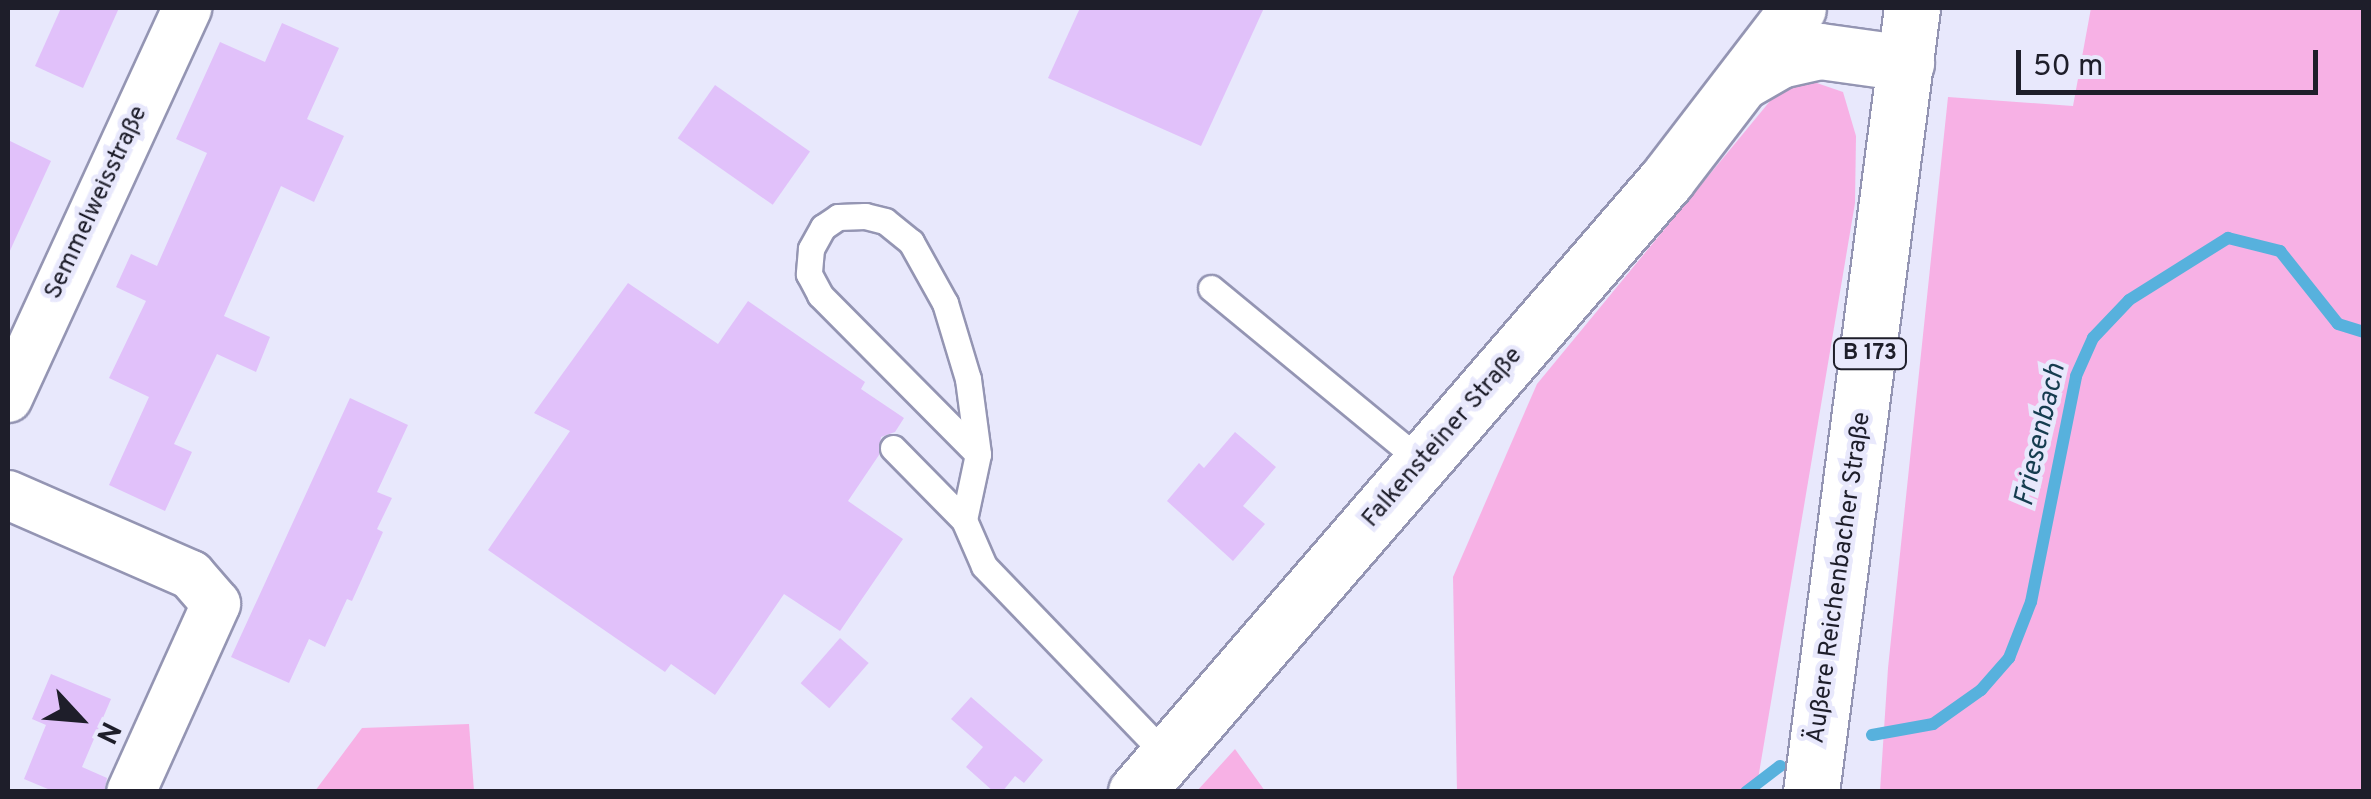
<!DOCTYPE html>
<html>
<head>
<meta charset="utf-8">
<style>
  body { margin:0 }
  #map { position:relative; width:2371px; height:799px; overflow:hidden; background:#e8e8fc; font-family:Overpass,sans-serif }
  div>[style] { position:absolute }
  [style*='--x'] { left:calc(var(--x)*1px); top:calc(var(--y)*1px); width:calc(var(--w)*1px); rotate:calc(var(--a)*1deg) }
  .green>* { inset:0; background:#f7b1e5 }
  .stream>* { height:12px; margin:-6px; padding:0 6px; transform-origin:6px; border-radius:6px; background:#57b1dd }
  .building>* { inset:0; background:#e1c1fa; transform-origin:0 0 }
  .roads { filter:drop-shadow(2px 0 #9495b3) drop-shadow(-2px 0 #9495b3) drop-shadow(0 2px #9495b3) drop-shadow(0 -2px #9495b3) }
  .lane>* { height:25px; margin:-12.5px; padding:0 12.5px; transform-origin:12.5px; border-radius:12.5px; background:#fff }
  .street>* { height:48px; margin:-24px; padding:0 24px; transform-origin:24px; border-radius:24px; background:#fff }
  .secondary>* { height:55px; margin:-27.5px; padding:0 27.5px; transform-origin:27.5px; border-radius:27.5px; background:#fff }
  .primary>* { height:55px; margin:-27.5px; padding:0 27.5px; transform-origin:27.5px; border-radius:27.5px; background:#fff }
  span { translate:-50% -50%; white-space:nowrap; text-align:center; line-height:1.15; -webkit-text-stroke:9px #e8e8fc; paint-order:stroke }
  .shield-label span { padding:2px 8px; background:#e8e8fc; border:2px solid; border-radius:8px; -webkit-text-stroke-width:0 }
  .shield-label { font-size:22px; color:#1e1e2a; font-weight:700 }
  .street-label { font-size:25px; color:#1e1e2a }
  .water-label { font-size:28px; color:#153c4f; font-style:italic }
  .frame { position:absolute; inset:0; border:10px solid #1e1e2a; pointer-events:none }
  .north { position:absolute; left:30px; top:669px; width:100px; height:100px; -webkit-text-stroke:8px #e8e8fc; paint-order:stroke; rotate:116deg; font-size:28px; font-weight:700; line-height:40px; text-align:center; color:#1e1e2a }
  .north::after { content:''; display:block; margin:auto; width:35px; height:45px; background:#1e1e2a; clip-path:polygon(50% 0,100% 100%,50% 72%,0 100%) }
  .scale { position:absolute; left:2016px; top:50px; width:302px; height:45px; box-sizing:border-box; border:5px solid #1e1e2a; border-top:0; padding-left:12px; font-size:30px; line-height:35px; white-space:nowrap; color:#1e1e2a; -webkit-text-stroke:8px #e8e8fc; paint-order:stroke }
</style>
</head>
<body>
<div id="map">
  <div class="green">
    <i style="clip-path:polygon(2091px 8px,2363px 8px,2363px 791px,1880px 791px,1888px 668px,1948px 97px,2073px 106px)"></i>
    <i style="clip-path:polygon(1808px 80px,1843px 92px,1856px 136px,1855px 203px,1756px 791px,1457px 791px,1453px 577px,1537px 384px,1775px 95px)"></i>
    <i style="clip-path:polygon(469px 724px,474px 791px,315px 791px,362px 728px)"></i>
    <i style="clip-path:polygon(1235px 749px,1265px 791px,1197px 791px)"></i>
  </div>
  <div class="stream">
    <i style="--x:1872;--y:735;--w:62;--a:-10.2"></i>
    <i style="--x:1933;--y:724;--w:59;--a:-35.3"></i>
    <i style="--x:1981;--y:690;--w:43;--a:-48.8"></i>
    <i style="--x:2009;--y:658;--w:60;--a:-68.6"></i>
    <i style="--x:2031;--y:602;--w:230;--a:-78.7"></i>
    <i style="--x:2076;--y:376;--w:42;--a:-65.9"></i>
    <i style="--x:2093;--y:338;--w:52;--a:-46.5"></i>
    <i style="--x:2129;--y:300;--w:117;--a:-32.1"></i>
    <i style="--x:2228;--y:238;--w:54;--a:14"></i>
    <i style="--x:2280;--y:251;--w:93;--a:51.5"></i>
    <i style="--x:2338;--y:324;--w:27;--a:17"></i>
    <i style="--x:1746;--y:792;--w:43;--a:-37.4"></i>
  </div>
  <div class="building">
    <i style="clip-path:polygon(61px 8px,119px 8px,83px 88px,35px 66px)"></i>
    <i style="clip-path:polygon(1080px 8px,1264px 8px,1201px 146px,1048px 78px)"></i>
    <i style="clip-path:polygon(282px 23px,339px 48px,307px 119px,344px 136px,314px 202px,281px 186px,224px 316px,270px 337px,256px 372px,217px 354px,174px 444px,192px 452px,165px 511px,109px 485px,149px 397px,109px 378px,146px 301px,116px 287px,131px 254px,157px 266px,207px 153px,176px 139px,220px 42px,265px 62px)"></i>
    <i style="left:715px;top:85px;width:116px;height:65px;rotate:35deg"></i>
    <i style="clip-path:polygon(8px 140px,51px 161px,8px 255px)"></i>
    <i style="clip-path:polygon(628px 283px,718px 344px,748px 301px,865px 382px,861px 389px,904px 418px,895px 432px,881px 437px,879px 455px,848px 501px,903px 539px,840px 631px,784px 594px,715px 695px,671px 664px,665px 672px,488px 550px,570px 431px,534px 413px)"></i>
    <i style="clip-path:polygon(350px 398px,408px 425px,377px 492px,392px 498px,377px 529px,383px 532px,352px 601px,347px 599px,325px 647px,309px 639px,289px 683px,231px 657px)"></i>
    <i style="clip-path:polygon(1235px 432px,1276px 467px,1243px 506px,1265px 524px,1233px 561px,1167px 501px,1199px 463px,1204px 468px)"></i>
    <i style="left:840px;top:638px;width:38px;height:60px;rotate:41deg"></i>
    <i style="clip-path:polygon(51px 674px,111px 699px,82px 767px,107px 778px,104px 792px,55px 792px,24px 779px,46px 725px,32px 719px)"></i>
    <i style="clip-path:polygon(971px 697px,1043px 760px,1024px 783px,1015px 776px,1002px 792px,994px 792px,966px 767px,983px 747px,951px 719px)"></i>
  </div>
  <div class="roads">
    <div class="lane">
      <i style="--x:1211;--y:288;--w:273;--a:39.5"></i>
      <i style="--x:893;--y:448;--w:101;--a:45.4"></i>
      <i style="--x:964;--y:520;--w:50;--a:66.5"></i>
      <i style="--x:984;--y:566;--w:264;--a:46.1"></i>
      <i style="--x:964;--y:520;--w:67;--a:-78"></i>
      <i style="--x:978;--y:454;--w:76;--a:-97.6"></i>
      <i style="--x:968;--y:379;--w:79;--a:-106.8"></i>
      <i style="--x:945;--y:303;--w:70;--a:-119.1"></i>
      <i style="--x:911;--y:242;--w:33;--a:-141"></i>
      <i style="--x:885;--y:221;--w:21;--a:-166"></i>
      <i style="--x:865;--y:216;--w:27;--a:178"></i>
      <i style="--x:838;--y:217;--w:18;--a:146"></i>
      <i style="--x:823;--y:227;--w:25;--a:119"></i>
      <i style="--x:811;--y:249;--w:25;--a:95"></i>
      <i style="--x:809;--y:274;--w:24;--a:62"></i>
      <i style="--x:820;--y:295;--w:224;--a:45.2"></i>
    </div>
    <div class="street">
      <i style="--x:8;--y:398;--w:429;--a:-65.3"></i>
      <i style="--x:8;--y:495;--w:200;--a:23.6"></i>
      <i style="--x:191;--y:575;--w:38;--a:49"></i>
      <i style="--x:216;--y:604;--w:206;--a:114.3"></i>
    </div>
    <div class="secondary">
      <i style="--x:1745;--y:80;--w:40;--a:-29.7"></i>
      <i style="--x:1780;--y:60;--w:41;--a:-12.7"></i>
      <i style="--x:1820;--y:51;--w:87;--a:7.9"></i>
      <i style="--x:1136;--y:792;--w:811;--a:-49.1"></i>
      <i style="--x:1667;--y:179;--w:215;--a:-52.5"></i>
    </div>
    <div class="primary">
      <i style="--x:1811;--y:792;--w:790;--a:-82.66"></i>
    </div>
  </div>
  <div class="shield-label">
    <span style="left:1870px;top:354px">B 173</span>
  </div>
  <div class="street-label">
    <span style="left:97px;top:203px;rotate:-65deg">Semmelweisstraße</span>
    <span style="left:1443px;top:438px;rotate:-49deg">Falkensteiner Straße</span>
    <span style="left:1840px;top:578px;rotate:-82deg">Äußere Reichenbacher Straße</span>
  </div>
  <div class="water-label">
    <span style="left:2041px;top:435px;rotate:-77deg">Friesenbach</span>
  </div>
  <div class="frame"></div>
  <div class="north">N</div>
  <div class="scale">50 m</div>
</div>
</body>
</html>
